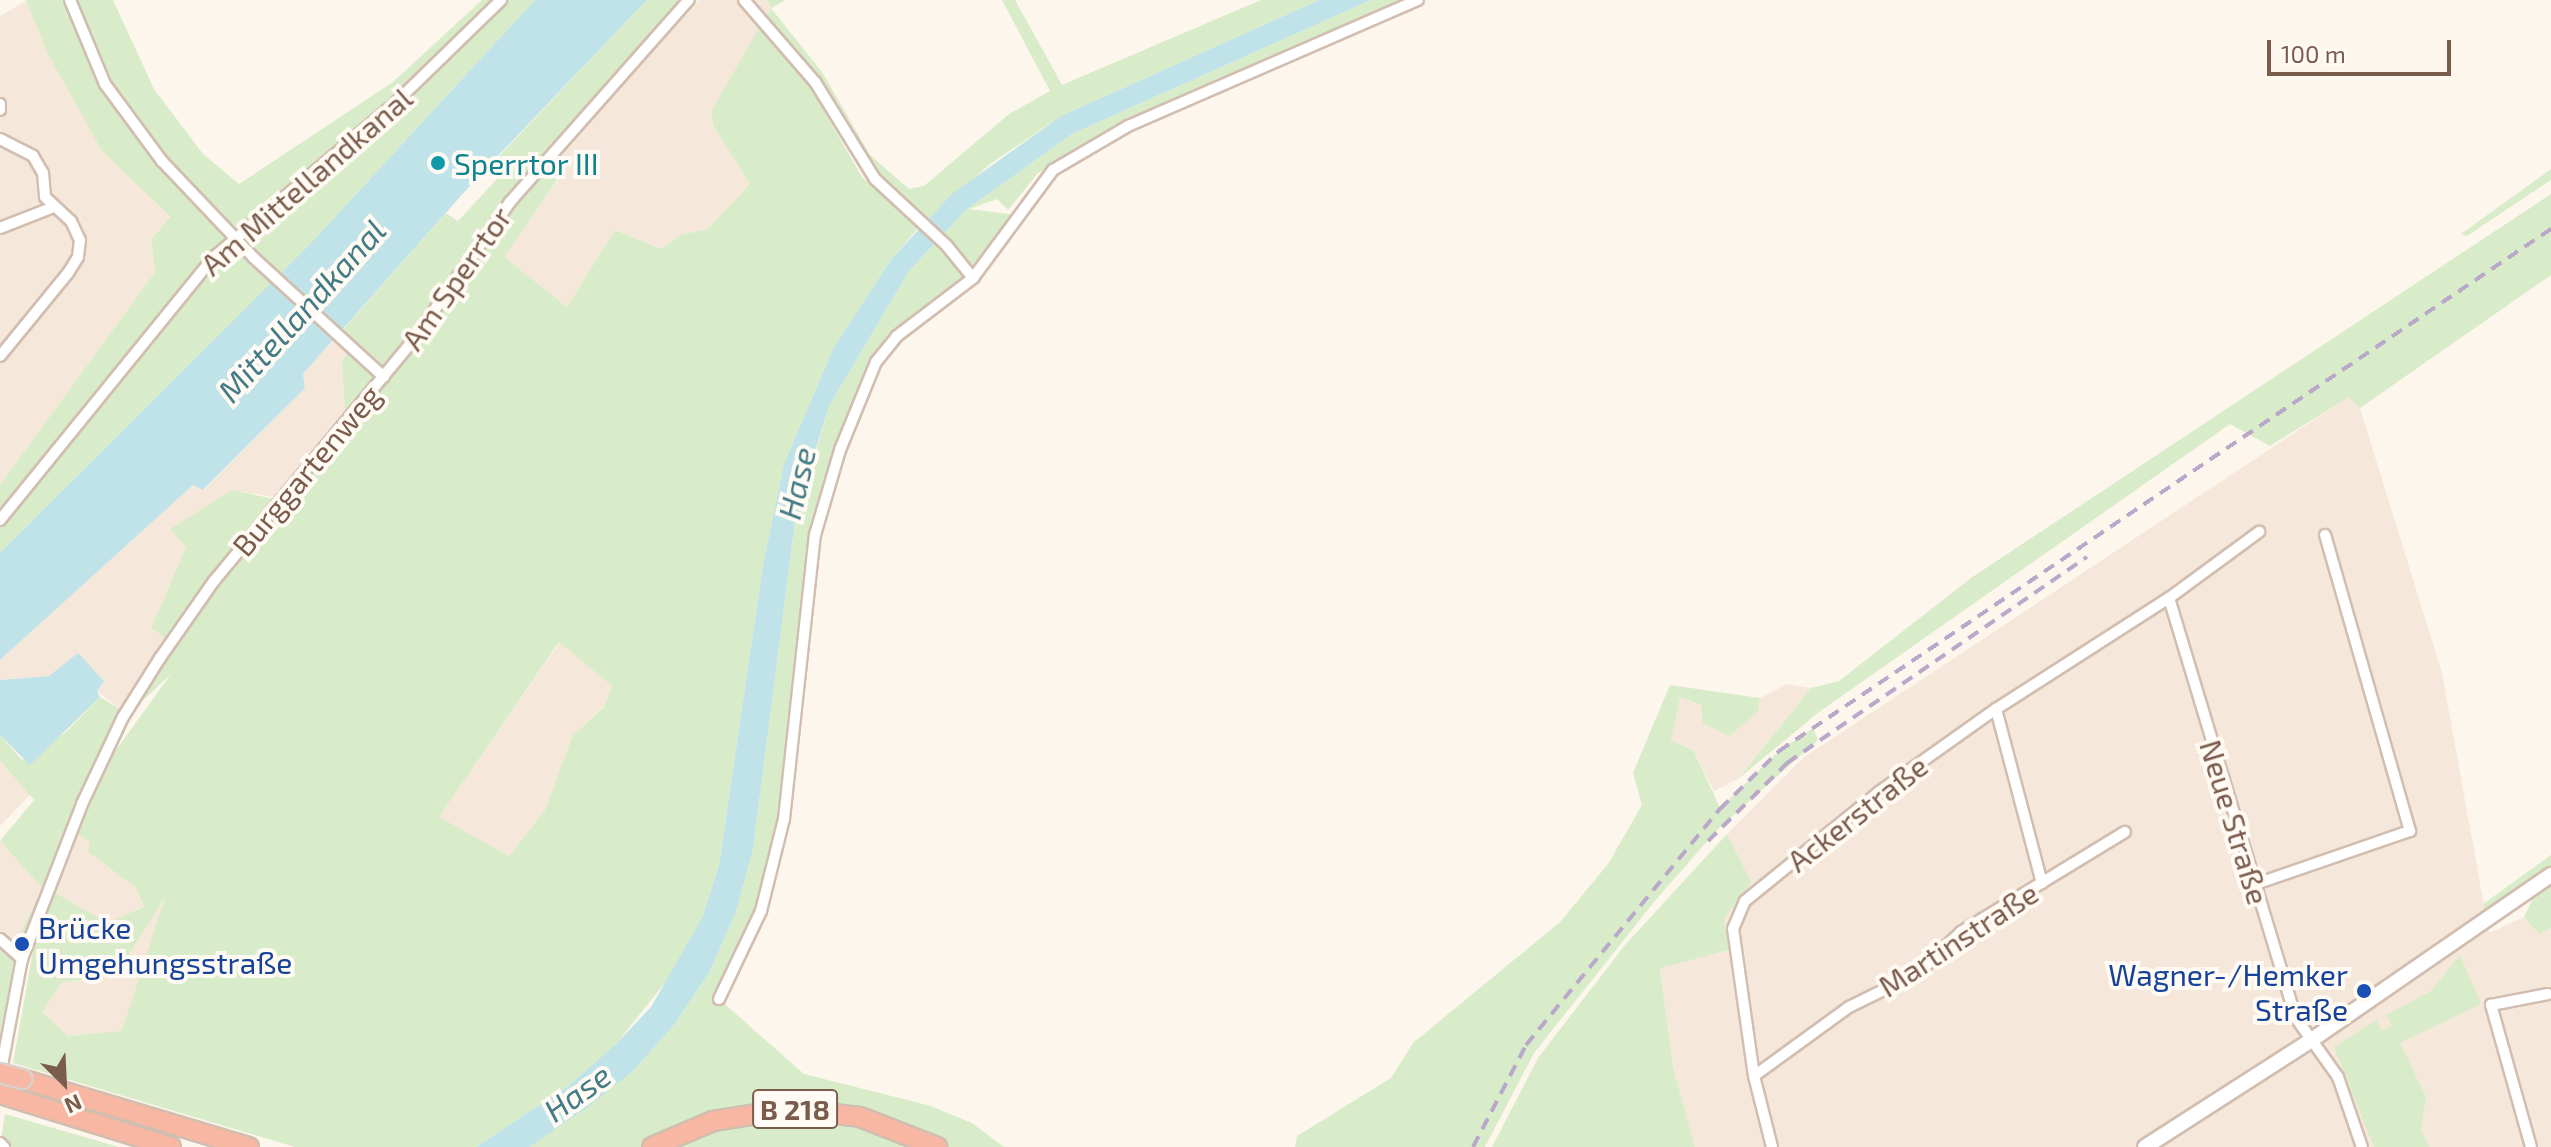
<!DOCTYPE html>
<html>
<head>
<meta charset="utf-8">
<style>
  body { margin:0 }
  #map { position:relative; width:2551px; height:1147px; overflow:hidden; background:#fdf6ec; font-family:"Exo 2",sans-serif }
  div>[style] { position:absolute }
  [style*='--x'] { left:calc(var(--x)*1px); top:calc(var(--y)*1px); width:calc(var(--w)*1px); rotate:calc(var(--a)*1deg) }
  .residential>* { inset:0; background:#f5e8da }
  .green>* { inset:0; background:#d8ecc9 }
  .water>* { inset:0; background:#bfe3e8 }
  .roads { filter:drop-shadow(2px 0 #d1beb0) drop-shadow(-2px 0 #d1beb0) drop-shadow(0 2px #d1beb0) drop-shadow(0 -2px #d1beb0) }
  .street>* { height:10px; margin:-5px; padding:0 5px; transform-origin:5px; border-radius:5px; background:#fff }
  .secondary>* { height:14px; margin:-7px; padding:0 7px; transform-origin:7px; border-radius:7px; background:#fff }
  .highway>* { height:18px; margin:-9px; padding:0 9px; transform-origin:9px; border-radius:9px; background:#f7b7a3 }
  .rail>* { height:4px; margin-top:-2px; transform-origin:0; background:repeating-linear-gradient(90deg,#b9a8c9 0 12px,transparent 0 20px) }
  .bridges { filter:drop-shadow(2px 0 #dad1cd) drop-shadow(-2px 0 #dad1cd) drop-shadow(0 2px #dad1cd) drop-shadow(0 -2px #dad1cd) }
  .highway-bridge>* { height:18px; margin:-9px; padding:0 9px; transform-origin:9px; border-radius:9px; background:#f7b7a3 }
  .dots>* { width:22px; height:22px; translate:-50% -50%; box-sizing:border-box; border:4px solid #fffaf3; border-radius:50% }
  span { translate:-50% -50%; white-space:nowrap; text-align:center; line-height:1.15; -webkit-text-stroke:8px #fffaf3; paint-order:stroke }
  .shield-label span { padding:2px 6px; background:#fffaf3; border:2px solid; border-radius:6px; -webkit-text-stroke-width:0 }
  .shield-label { font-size:28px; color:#7a5c4d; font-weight:700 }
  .culture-label { font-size:30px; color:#0d838f }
  .left { translate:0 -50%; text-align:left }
  .street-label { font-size:30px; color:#7a5c4d }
  .transit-label { font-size:30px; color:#164399 }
  .right { translate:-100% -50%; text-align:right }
  .water-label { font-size:32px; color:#437c86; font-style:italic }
  .north { position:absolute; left:24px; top:1043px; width:80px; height:80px; -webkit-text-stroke:6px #fffaf3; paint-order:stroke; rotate:156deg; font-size:22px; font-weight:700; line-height:32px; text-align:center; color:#7a5c4d }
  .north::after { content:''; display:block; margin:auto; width:28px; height:36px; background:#7a5c4d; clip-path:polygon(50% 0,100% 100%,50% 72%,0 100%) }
  .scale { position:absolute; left:2267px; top:40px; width:184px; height:36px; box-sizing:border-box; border:4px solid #7a5c4d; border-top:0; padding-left:10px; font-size:24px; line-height:28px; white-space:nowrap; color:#7a5c4d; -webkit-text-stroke:6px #fffaf3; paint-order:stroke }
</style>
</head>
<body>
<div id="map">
  <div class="residential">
    <i style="clip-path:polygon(700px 0,767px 0,771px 8px,711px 113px,713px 125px,750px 184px,708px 229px,680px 235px,663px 249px,615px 230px,567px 307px,503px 257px,559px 178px,550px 163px)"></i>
    <i style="clip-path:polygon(26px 1px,102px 151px,170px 215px,151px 240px,155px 272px,0 485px,0 16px)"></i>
    <i style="clip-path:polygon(340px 333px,353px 345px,342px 361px,345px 413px,275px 497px,232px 490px,171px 529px,186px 547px,151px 628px,166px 640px,120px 709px,97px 691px,49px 676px,0 680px,0 660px,194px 484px,204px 490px,305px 388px,303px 374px)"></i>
    <i style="clip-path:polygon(2350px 396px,2360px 408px,2442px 673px,2489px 933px,2524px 917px,2539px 933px,2551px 928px,2551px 1147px,1695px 1147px,1673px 1067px,1660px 967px,1729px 950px,1724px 919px,1750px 882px,1727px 834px,1803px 758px)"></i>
    <i style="clip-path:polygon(560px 642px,612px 686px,604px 706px,573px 735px,545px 810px,509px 856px,438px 818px)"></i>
    <i style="clip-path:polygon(1787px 684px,1811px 688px,1738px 779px,1714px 791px,1694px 751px,1671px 740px,1680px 696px,1701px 706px,1758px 712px,1760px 698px)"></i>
    <i style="clip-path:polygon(0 761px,30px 795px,0 826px)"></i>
    <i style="clip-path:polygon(74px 831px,91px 842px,88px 852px,135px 887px,144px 908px,107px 924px,54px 892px)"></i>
    <i style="clip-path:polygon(0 841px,42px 888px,16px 942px,9px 945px,0 934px)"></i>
    <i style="clip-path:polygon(167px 894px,122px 1032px,68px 1036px,41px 1012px,62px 982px,115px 977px)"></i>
  </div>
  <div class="green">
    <i style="clip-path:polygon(26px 0,113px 0,154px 89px,203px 154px,239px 184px,393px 82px,482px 0,535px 0,311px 243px,0 553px,0 485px,155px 272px,151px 240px,170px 216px,102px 151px,48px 54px)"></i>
    <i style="clip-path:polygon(evenodd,647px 0,683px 0,543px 153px,559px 177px,504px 257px,567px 307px,615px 230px,662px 249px,680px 235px,708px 229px,750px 184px,713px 125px,711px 112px,760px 26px,809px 85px,862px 177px,919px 227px,892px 258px,834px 347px,784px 464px,763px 565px,719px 865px,702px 918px,680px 964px,616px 1044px,568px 1086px,476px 1147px,295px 1147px,13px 1063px,33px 951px,54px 892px,107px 923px,144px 907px,135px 887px,88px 852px,90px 842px,74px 831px,103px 768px,171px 674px,138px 705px,175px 646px,151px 628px,186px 547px,170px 529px,232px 490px,289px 502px,353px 423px,345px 413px,342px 361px,353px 345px,340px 333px,446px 213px,458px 221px,497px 179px,487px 169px,647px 0,559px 642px,612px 686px,604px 707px,573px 735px,545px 810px,509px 856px,439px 817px,559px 642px,647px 0,165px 897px,122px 1031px,68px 1036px,42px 1012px,62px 982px,115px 977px,165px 897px)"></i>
    <i style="clip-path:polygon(767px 0,786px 0,771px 8px,822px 72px,870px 155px,909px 189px,924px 186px,1009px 114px,1050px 91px,1002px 0,1015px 0,1062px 85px,1261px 0,1319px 0,1061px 116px,990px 164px,927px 220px,867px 166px,815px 79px,766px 17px,771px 8px)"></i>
    <i style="clip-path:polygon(1371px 0,1408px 0,1119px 127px,1038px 173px,1008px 210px,997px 199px,969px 209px,1017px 215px,983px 266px,897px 336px,876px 362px,815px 535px,784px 819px,761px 911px,719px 999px,804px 1074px,931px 1106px,972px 1123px,1004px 1147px,529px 1147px,633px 1071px,674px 1025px,710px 971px,736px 912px,753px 849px,795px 522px,829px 406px,909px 271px,966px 210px,1072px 134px)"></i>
    <i style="clip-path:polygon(2551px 169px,2551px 180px,2467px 236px,2461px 234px)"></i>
    <i style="clip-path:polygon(2551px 194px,2551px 275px,2360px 408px,2349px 397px,2270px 446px,2230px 424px,1819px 712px,1738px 779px,1811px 688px,1839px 681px,1971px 578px)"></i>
    <i style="clip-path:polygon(1670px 685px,1760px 698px,1758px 712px,1729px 736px,1703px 723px,1701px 705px,1680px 697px,1671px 740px,1694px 751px,1720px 808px,1779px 751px,1813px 728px,1818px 740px,1718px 829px,1654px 902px,1534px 1053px,1485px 1147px,1295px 1147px,1297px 1136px,1391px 1078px,1413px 1043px,1560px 922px,1608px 864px,1642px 805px,1633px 773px)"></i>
    <i style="clip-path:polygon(100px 697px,120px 709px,47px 886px,0 1049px,0 948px,16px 942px,42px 888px,0 841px,34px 800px,0 761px,0 735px,22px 760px,66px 732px)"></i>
    <i style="clip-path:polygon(1727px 834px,1751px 882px,1724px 919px,1729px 950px,1660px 968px,1673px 1067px,1695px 1147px,1492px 1147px,1538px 1058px,1625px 945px)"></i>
    <i style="clip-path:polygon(2551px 855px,2551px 867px,2485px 913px,2483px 904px)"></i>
    <i style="clip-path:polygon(2551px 886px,2551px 928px,2539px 934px,2524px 917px,2533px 898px)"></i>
    <i style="clip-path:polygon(2460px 955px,2481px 1004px,2400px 1043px,2426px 1097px,2421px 1130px,2429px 1147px,2374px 1147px,2334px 1047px,2376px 1020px,2382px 1030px,2392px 1025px,2386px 1015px,2431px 991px)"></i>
    <i style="clip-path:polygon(5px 1114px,119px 1147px,0 1147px)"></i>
  </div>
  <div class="water">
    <i style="clip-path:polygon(535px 0,647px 0,475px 180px,303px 374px,305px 388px,203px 490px,193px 485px,0 660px,0 553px,311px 243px)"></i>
    <i style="clip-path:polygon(1319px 0,1371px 0,1072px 134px,966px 210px,909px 271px,829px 406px,812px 461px,795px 522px,753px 849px,736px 912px,710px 971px,674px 1025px,633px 1071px,585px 1109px,529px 1147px,476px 1147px,568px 1086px,616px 1044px,651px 1007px,702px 918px,719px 865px,763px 565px,784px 464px,834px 347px,892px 258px,952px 194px,1061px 116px)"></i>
    <i style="clip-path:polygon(78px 653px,104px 681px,97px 691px,100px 697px,30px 765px,0 735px,0 680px,49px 676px)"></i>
  </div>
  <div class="roads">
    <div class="street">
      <i style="--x:70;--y:0;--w:91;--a:67.4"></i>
      <i style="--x:105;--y:84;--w:96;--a:53.5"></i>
      <i style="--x:162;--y:161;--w:134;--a:46.5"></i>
      <i style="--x:254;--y:258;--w:176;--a:42.5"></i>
      <i style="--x:744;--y:0;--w:108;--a:49.1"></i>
      <i style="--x:815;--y:82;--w:114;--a:58.3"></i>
      <i style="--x:875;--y:179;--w:98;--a:42.9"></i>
      <i style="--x:947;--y:246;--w:41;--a:50.9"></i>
      <i style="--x:0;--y:104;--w:6;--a:90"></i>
      <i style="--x:0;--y:139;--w:37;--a:27"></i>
      <i style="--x:33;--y:156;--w:20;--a:60"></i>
      <i style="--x:43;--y:173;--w:24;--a:85"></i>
      <i style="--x:45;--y:197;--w:35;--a:43"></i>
      <i style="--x:71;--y:221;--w:21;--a:65"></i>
      <i style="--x:80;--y:240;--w:17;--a:97"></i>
      <i style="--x:78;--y:257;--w:19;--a:122"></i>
      <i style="--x:68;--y:273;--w:107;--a:129.3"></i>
      <i style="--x:0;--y:228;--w:58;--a:-21.3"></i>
      <i style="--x:0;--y:520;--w:339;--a:-50.9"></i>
      <i style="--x:214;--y:257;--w:231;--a:-40.3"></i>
      <i style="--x:390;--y:108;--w:155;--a:-44.2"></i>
      <i style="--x:2169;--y:598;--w:439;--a:73.2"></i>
      <i style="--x:2296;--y:1018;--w:72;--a:54.6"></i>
      <i style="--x:2338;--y:1077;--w:74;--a:71.1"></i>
      <i style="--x:1996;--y:709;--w:180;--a:75.2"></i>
      <i style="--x:2253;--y:885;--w:166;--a:-19"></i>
      <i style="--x:2410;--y:831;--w:308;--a:-106"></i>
      <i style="--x:0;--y:939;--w:30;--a:42"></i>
      <i style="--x:719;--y:999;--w:98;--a:-64.5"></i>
      <i style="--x:761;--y:911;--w:95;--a:-76"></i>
      <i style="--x:784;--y:819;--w:286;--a:-83.8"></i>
      <i style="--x:815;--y:535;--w:89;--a:-73.6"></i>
      <i style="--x:840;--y:450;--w:95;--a:-67.8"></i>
      <i style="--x:876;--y:362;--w:33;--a:-51"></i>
      <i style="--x:897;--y:336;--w:96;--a:-37.3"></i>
      <i style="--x:973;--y:278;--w:134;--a:-53.5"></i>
      <i style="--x:1053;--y:170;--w:87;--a:-30.4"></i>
      <i style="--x:1128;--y:126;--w:316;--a:-23.5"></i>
      <i style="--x:0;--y:1076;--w:119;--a:-79.4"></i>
      <i style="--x:22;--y:959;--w:166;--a:-68.8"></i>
      <i style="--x:82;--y:804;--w:96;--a:-64.8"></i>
      <i style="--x:123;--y:717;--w:70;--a:-57.9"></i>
      <i style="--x:160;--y:658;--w:94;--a:-55"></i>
      <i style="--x:214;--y:581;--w:310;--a:-50.4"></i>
      <i style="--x:412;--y:342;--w:171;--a:-55"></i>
      <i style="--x:510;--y:202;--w:270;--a:-48.5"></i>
      <i style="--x:1754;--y:1076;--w:117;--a:-36"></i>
      <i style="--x:1849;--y:1007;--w:77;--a:-26.2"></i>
      <i style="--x:1918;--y:973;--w:59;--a:-43.6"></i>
      <i style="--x:1961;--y:932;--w:192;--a:-31.4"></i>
      <i style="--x:0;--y:1143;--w:6;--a:45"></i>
      <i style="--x:1772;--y:1147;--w:73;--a:-104.2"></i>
      <i style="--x:1754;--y:1076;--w:148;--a:-98.1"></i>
      <i style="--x:1733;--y:929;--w:30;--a:-67"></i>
      <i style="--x:1745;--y:901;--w:173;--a:-39.1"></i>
      <i style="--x:1879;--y:792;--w:143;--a:-35.4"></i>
      <i style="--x:1996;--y:709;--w:206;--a:-32.7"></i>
      <i style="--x:2169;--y:598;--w:112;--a:-36.3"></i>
      <i style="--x:2531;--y:1147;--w:148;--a:-105.7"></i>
      <i style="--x:2491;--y:1005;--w:58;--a:-10.9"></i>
    </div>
    <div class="secondary">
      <i style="--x:2145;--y:1147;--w:200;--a:-32.7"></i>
      <i style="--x:2313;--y:1039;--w:289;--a:-34.6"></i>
    </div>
    <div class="highway">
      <i style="--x:22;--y:1079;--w:237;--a:16.7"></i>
      <i style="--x:0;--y:1094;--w:179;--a:17.2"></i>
      <i style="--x:652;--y:1147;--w:66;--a:-23.1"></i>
      <i style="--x:713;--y:1121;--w:78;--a:-8.9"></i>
      <i style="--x:790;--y:1109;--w:70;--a:6.5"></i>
      <i style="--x:860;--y:1117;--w:83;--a:21.3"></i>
    </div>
  </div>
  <div class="rail">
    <i style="--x:1708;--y:841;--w:111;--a:-44.6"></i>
    <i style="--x:1787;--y:763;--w:364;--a:-34.5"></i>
    <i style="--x:1473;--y:1147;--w:115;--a:-62.5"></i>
    <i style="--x:1526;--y:1045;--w:306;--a:-50.6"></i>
    <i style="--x:1720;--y:809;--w:83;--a:-44.5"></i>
    <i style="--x:1779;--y:751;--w:932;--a:-34.07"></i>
  </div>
  <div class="bridges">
    <div class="highway-bridge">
      <i style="--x:0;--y:1073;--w:23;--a:15"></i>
    </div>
  </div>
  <div class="dots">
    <i style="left:438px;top:163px;background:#0f9aa8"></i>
    <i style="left:22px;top:944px;background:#1a4fb4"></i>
    <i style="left:2364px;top:991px;background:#1a4fb4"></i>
  </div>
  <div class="shield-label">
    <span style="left:795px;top:1109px">B 218</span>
  </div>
  <div class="culture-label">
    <span class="left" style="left:454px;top:163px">Sperrtor III</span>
  </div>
  <div class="street-label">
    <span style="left:306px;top:181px;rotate:-41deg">Am Mittellandkanal</span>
    <span style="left:456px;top:278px;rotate:-55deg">Am Sperrtor</span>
    <span style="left:306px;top:470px;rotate:-50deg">Burggartenweg</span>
    <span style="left:1857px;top:813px;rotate:-38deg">Ackerstraße</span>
    <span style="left:2235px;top:822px;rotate:73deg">Neue Straße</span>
    <span style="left:1958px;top:939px;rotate:-33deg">Martinstraße</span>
  </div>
  <div class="transit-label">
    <span class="left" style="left:38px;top:944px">Brücke<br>Umgehungsstraße</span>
    <span class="right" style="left:2348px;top:991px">Wagner-/Hemker<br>Straße</span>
  </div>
  <div class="water-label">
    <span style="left:301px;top:310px;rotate:-48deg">Mittellandkanal</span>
    <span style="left:796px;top:483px;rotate:-77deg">Hase</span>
    <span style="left:577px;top:1092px;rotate:-36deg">Hase</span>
  </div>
  <div class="north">N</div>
  <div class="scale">100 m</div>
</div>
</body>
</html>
